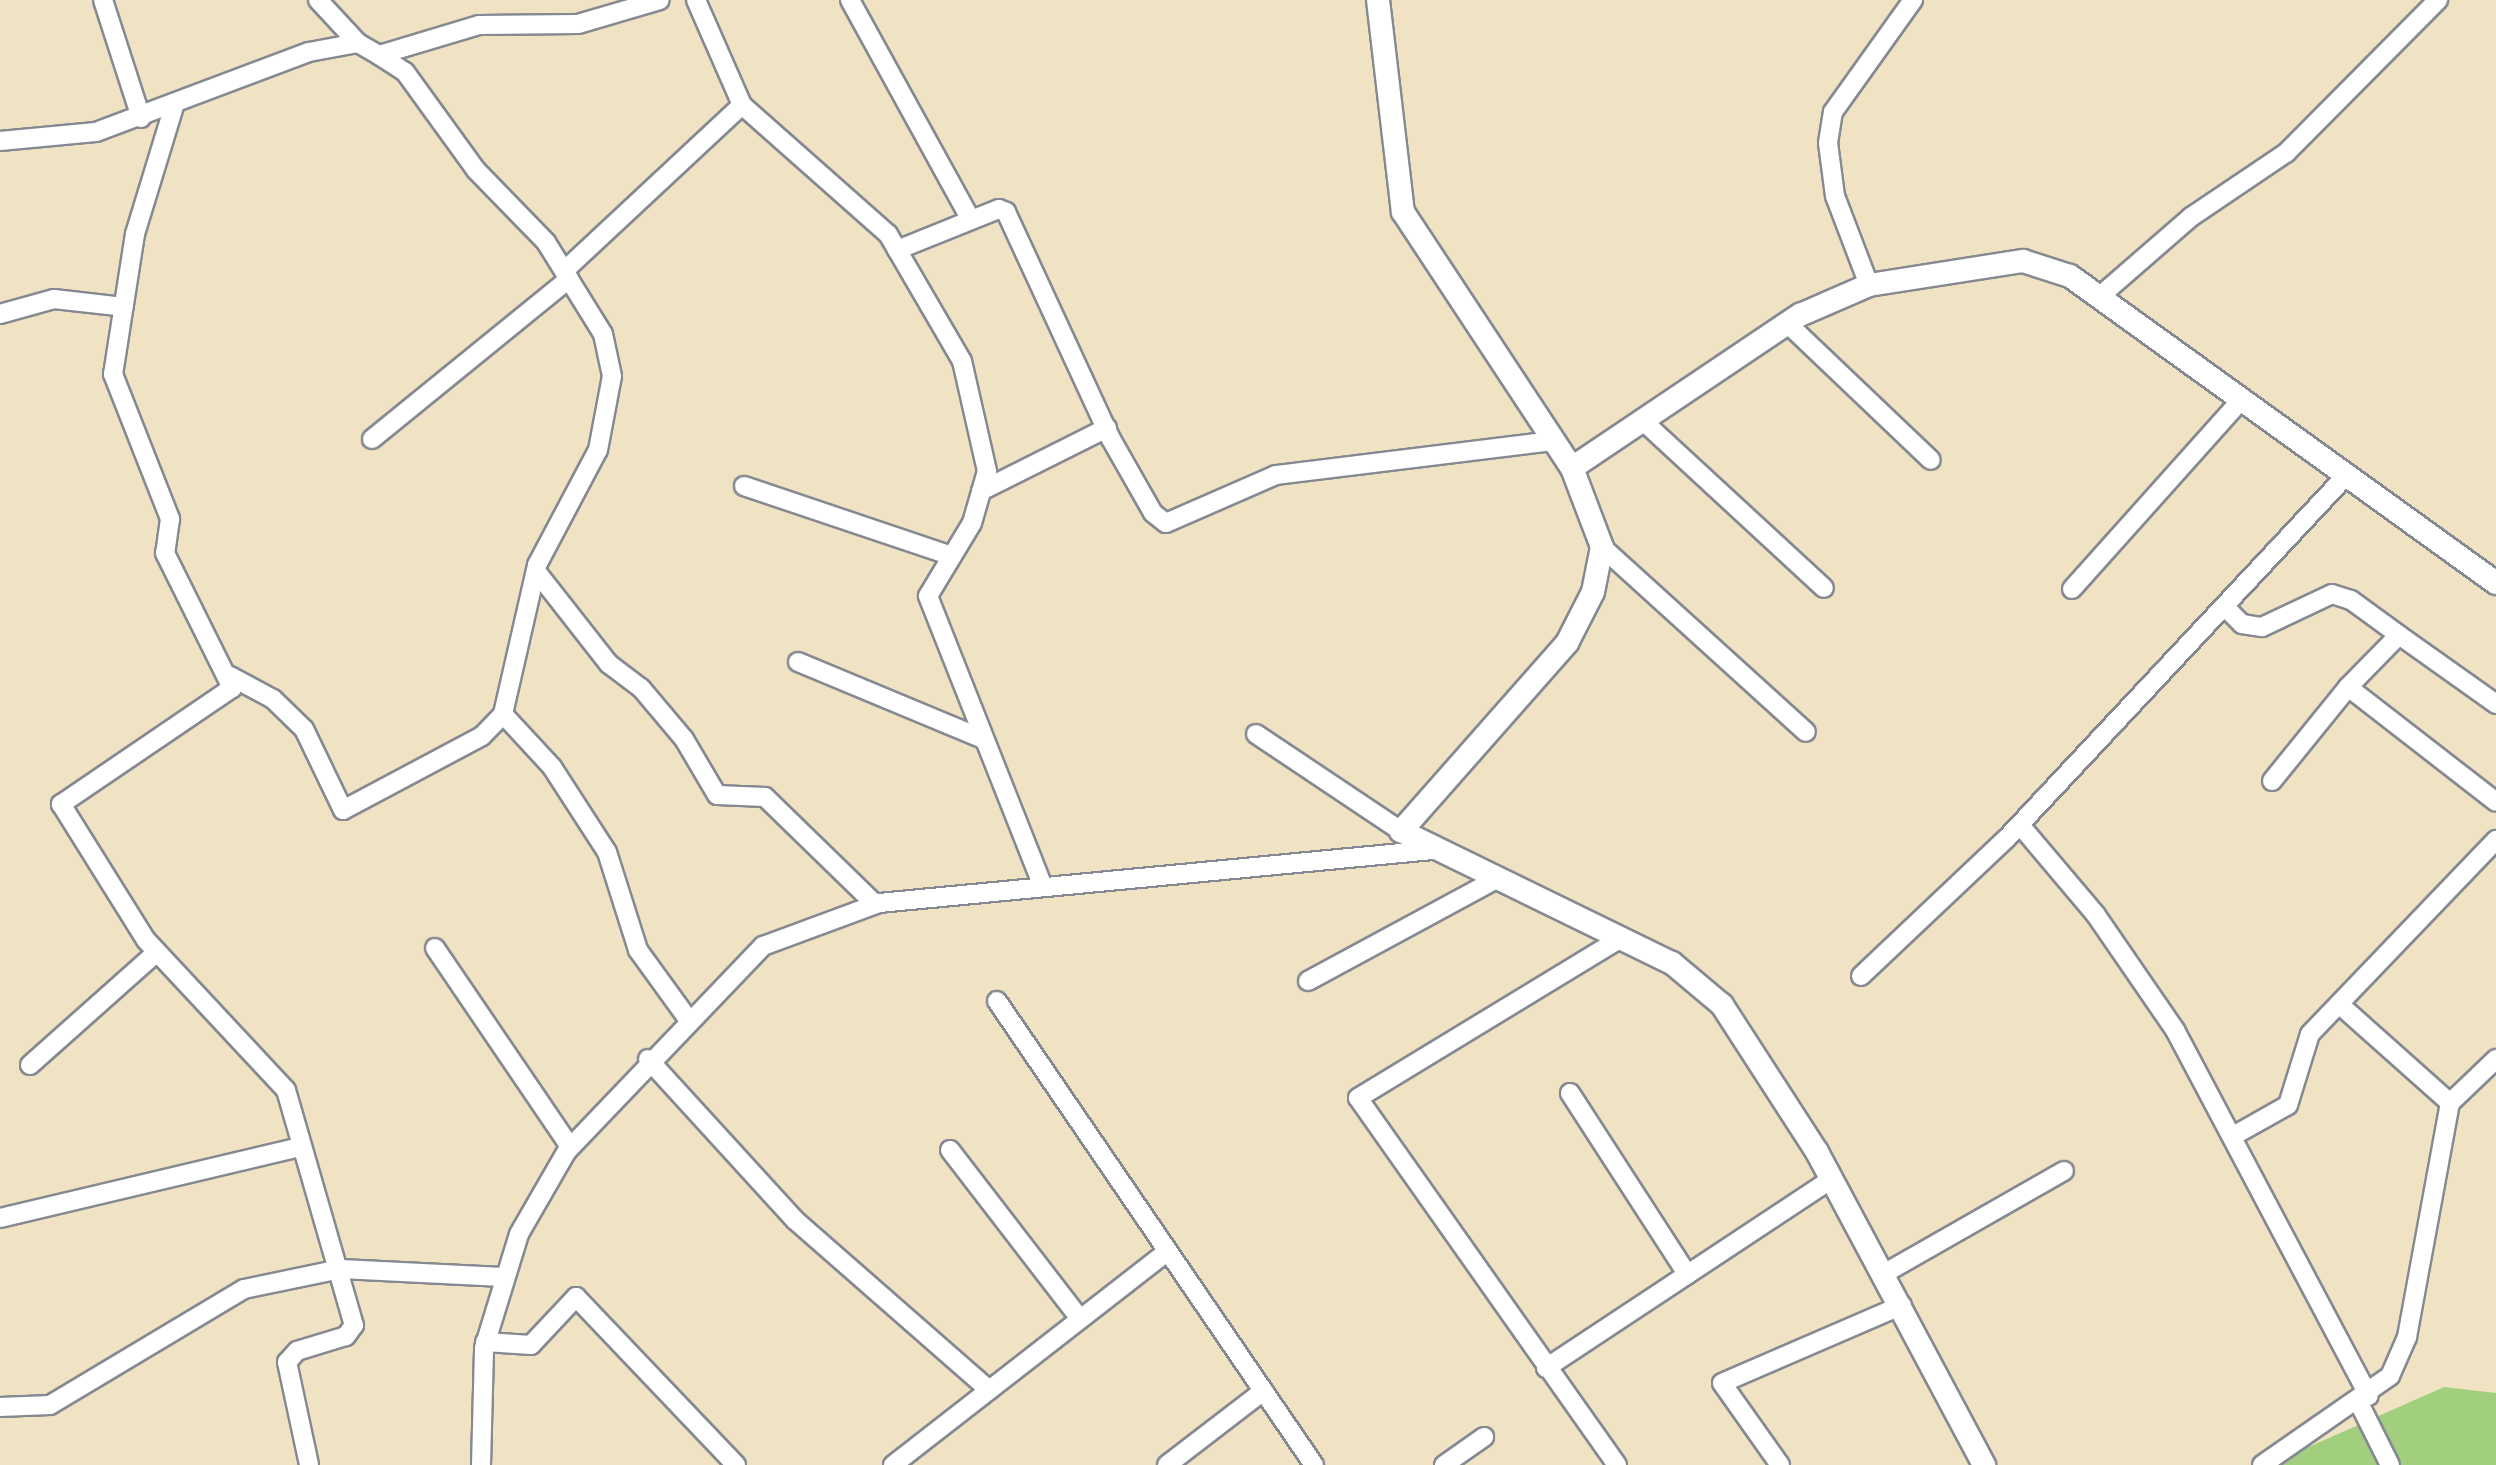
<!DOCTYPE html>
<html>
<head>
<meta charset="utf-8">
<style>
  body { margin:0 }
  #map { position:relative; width:2496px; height:1465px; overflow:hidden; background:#f0e3c4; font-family:"Balsamiq Sans",sans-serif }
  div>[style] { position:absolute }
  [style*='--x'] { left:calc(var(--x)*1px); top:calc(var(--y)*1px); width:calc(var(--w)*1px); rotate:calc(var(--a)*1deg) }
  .green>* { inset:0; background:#a1cf7d }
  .roads { filter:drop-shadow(2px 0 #868991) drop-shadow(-2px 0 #868991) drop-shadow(0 2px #868991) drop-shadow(0 -2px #868991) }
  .minor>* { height:18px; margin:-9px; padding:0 9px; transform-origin:9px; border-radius:9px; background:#fff }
  .tertiary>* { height:22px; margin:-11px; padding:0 11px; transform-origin:11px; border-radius:11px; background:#fff }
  span { translate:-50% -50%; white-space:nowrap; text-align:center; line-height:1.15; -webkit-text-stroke:7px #fcf5e5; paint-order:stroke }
</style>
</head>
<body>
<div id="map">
  <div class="green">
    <i style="clip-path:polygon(2444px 1387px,2496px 1393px,2496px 1465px,2268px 1465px)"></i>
  </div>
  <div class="roads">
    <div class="minor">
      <i style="--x:103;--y:0;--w:124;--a:72.1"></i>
      <i style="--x:318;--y:0;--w:59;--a:47.1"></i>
      <i style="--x:696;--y:0;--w:115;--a:66.3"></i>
      <i style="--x:742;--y:105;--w:195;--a:41.5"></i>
      <i style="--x:888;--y:234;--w:147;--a:59.8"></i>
      <i style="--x:962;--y:361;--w:113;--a:77.2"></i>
      <i style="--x:987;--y:471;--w:54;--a:106.1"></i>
      <i style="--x:972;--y:523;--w:85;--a:121.1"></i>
      <i style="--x:928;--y:596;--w:312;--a:68.4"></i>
      <i style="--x:850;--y:0;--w:251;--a:61.2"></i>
      <i style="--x:175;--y:103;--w:137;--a:107"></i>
      <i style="--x:135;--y:234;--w:142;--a:98.9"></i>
      <i style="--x:113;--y:374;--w:156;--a:68.5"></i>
      <i style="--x:170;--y:519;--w:34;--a:98"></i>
      <i style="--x:165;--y:553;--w:151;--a:63.6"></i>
      <i style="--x:232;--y:688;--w:207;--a:145.8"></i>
      <i style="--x:61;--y:804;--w:160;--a:58"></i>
      <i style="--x:146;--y:940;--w:205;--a:47"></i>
      <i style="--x:286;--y:1090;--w:245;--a:73.9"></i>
      <i style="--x:354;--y:1325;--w:14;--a:126"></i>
      <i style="--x:346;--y:1336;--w:51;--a:163"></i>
      <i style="--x:297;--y:1351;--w:15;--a:132"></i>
      <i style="--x:287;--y:1362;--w:105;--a:77.9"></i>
      <i style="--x:0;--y:141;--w:96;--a:-5.4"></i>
      <i style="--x:96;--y:132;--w:228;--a:-20.6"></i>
      <i style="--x:309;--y:52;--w:50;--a:-10.4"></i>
      <i style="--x:358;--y:43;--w:24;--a:30"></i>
      <i style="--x:379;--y:55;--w:104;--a:-16.7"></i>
      <i style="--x:479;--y:25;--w:99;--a:-0.6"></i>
      <i style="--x:578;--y:24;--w:85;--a:-16.3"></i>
      <i style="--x:897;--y:250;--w:110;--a:-21.9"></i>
      <i style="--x:999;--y:209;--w:8;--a:23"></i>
      <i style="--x:1006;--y:212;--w:250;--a:65.2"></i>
      <i style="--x:1111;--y:439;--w:85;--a:60.4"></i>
      <i style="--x:1153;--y:513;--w:16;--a:38"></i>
      <i style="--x:1166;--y:523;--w:120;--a:-23.6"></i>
      <i style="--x:1276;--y:475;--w:280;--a:-7"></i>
      <i style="--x:564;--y:271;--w:243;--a:-43"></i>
      <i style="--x:1869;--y:285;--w:95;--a:-110.9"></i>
      <i style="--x:1835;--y:196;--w:53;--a:-97.5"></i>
      <i style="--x:1828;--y:143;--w:31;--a:-81"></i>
      <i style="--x:1833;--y:112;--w:138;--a:-54.5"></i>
      <i style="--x:2099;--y:297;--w:122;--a:-41"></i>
      <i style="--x:2191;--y:217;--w:115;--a:-34"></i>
      <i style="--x:2286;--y:153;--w:216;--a:-45.2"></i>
      <i style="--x:0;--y:314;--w:56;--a:-15.5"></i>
      <i style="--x:54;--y:299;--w:70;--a:6.5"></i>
      <i style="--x:1788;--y:324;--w:197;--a:43.6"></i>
      <i style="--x:1643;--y:421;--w:246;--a:42.7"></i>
      <i style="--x:372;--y:439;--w:254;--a:-39.1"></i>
      <i style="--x:744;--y:486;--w:219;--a:18.6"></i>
      <i style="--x:981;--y:491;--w:141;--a:-26.6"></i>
      <i style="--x:1602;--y:547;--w:275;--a:42.2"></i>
      <i style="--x:536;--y:571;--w:118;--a:51.9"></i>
      <i style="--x:609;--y:664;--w:40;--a:37"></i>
      <i style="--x:641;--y:688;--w:67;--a:49.9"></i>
      <i style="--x:684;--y:739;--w:65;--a:59.5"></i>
      <i style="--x:717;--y:795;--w:48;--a:2.4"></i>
      <i style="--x:765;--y:797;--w:153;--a:44.2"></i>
      <i style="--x:2072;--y:589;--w:256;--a:-48.2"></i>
      <i style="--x:2227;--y:609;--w:21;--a:45"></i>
      <i style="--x:2242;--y:624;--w:20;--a:9"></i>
      <i style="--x:2262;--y:627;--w:77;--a:-25.2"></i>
      <i style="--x:2332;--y:594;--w:20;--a:18"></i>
      <i style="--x:2351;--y:600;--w:59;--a:36.1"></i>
      <i style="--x:2399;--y:635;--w:73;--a:134.4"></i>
      <i style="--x:2399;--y:635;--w:119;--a:35.4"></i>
      <i style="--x:798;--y:662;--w:198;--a:22.6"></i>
      <i style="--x:230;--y:676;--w:49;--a:28.1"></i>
      <i style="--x:273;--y:699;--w:43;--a:44.1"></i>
      <i style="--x:304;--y:729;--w:90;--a:64.3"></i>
      <i style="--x:343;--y:810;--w:157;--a:-28"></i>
      <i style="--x:482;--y:736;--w:30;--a:-46"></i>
      <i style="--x:503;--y:714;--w:153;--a:-77.1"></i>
      <i style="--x:537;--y:565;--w:130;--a:-62.1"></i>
      <i style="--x:598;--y:450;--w:75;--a:-79.3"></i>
      <i style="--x:612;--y:376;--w:43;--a:-102.1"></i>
      <i style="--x:603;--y:334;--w:108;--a:-121.8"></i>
      <i style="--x:546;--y:242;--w:100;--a:-134.2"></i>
      <i style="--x:476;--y:170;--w:121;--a:-125.9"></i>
      <i style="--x:405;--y:72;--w:31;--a:-147"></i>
      <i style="--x:503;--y:714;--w:72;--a:47.2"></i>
      <i style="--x:552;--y:767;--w:101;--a:57.1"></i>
      <i style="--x:607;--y:852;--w:103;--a:72.4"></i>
      <i style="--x:638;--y:950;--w:85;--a:54.1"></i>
      <i style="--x:1256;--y:734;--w:174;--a:33.8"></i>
      <i style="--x:2272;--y:781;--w:121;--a:-51"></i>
      <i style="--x:2348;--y:687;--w:187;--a:37.8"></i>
      <i style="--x:2020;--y:825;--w:118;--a:49.8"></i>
      <i style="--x:2096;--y:915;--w:140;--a:55.5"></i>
      <i style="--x:2175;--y:1030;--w:414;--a:62.1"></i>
      <i style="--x:435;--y:948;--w:240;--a:55.8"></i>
      <i style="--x:1861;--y:976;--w:201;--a:-43.4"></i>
      <i style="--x:2007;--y:838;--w:497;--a:-46.9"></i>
      <i style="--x:1308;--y:981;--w:213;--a:-28.4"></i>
      <i style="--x:997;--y:1001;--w:562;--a:55.66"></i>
      <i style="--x:2339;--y:1004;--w:149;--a:41.7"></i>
      <i style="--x:648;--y:1059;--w:218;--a:47.6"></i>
      <i style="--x:795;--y:1220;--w:258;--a:41.2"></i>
      <i style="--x:30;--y:1065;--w:170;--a:-41.7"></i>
      <i style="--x:1570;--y:1093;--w:216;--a:57.1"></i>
      <i style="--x:2233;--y:1136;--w:63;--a:-29.4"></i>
      <i style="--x:2288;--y:1105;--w:74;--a:-72.8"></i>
      <i style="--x:2310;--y:1034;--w:269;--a:-46.2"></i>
      <i style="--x:950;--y:1150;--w:213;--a:52.4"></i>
      <i style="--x:0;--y:1218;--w:309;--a:-13.3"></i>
      <i style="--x:1885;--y:1273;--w:206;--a:-29.7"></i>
      <i style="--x:485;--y:1342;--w:46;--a:3.7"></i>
      <i style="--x:531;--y:1345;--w:66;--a:-46.8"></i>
      <i style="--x:576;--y:1297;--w:232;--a:46.4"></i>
      <i style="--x:1546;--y:1368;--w:343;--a:-33.5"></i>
      <i style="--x:2359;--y:1403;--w:69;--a:63.4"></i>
      <i style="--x:0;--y:1407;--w:50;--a:-2.3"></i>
      <i style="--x:50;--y:1405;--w:226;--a:-30.9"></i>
      <i style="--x:244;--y:1289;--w:99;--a:-11.7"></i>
      <i style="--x:341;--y:1269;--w:162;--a:2.8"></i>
      <i style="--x:481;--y:1465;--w:117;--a:-88.5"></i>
      <i style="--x:484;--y:1348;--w:119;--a:-72.9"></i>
      <i style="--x:519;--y:1234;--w:96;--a:-60"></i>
      <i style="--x:567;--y:1151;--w:284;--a:-46.3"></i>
      <i style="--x:763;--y:946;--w:124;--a:-20.3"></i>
      <i style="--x:879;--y:903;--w:556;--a:-5.47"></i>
      <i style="--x:893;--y:1465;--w:345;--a:-37.9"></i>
      <i style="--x:1167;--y:1465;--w:120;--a:-37.5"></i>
      <i style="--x:1444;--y:1465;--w:49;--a:-35"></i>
      <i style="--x:1617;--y:1465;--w:449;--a:-125.2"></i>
      <i style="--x:1358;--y:1098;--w:304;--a:-31.3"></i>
      <i style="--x:1780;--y:1465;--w:100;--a:-125.3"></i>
      <i style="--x:1722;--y:1383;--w:196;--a:-23.4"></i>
      <i style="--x:2262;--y:1465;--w:156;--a:-34.8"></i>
      <i style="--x:2390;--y:1376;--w:43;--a:-66.4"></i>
      <i style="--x:2407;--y:1337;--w:238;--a:-79.6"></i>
      <i style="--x:2450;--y:1103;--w:64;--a:-43.7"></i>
    </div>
    <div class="tertiary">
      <i style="--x:1378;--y:0;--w:213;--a:83.3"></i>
      <i style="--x:1403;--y:212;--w:307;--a:56.6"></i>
      <i style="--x:1572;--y:468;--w:85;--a:69.2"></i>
      <i style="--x:1602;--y:547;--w:46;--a:101.3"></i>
      <i style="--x:1593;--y:592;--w:57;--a:117"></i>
      <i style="--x:1567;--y:643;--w:251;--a:131.4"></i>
      <i style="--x:1401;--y:831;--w:301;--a:26"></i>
      <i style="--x:1672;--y:963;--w:65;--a:40"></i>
      <i style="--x:1722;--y:1005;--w:175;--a:57.1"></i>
      <i style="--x:1817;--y:1152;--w:355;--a:61.9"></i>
      <i style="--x:1572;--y:468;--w:275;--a:-33.9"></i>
      <i style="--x:1800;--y:315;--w:75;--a:-23.5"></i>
      <i style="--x:1869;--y:285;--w:156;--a:-8.9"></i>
      <i style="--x:2023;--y:261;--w:49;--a:17.7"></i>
      <i style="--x:2070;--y:276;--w:525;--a:35.78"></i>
    </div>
  </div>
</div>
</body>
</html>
